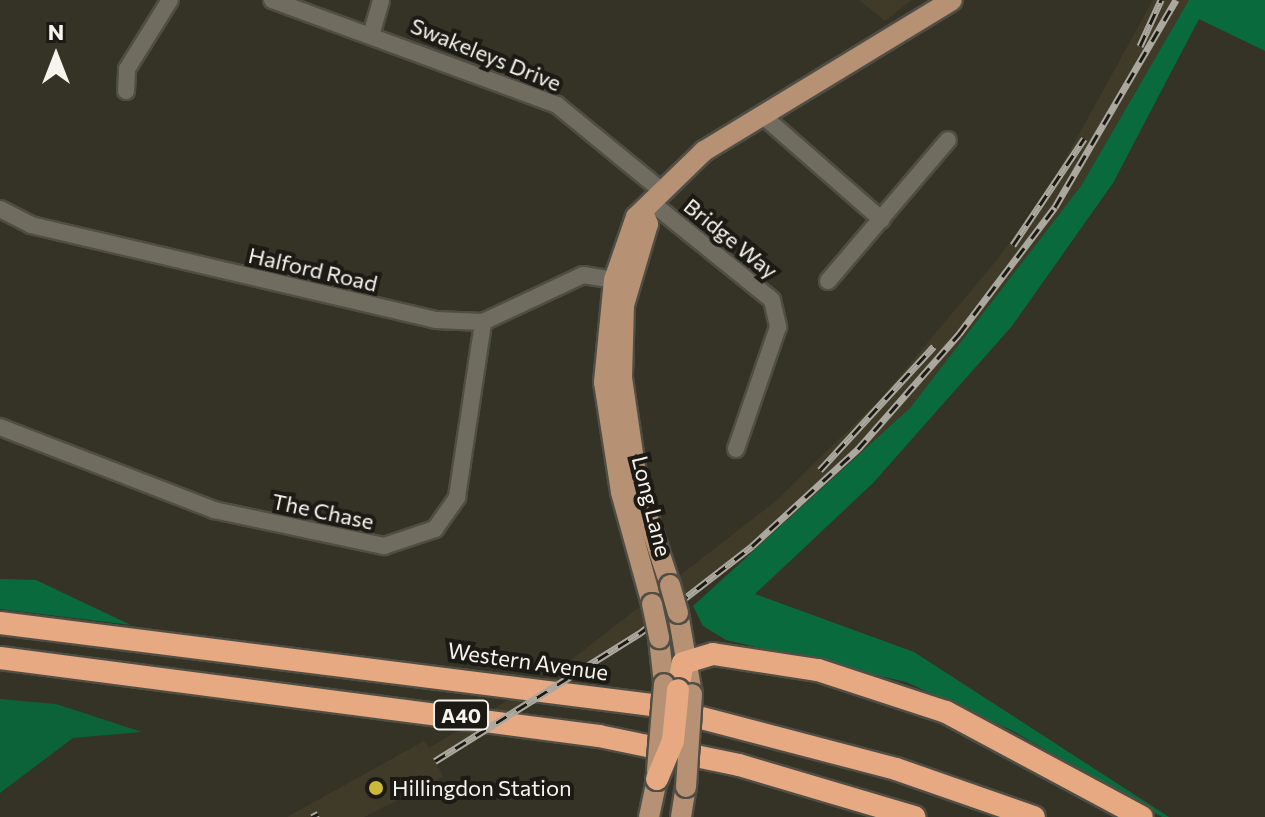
<!DOCTYPE html>
<html>
<head>
<meta charset="utf-8">
<style>
  body { margin:0 }
  #map { position:relative; width:1265px; height:817px; overflow:hidden; background:#353226; font-family:Commissioner,sans-serif }
  div>[style] { position:absolute }
  [style*='--x'] { left:calc(var(--x)*1px); top:calc(var(--y)*1px); width:calc(var(--w)*1px); rotate:calc(var(--a)*1deg) }
  .built>* { inset:0; background:#403b29 }
  .green>* { inset:0; background:#0c6339 }
  .forest>* { inset:0; background:#096b3d }
  .roads { filter:drop-shadow(2px 0 #504e44) drop-shadow(-2px 0 #504e44) drop-shadow(0 2px #504e44) drop-shadow(0 -2px #504e44) }
  .minor>* { height:16px; margin:-8px; padding:0 8px; transform-origin:8px; border-radius:8px; background:#706d60 }
  .major>* { height:20px; margin:-10px; padding:0 10px; transform-origin:10px; border-radius:10px; background:#b79174 }
  .highway>* { height:22px; margin:-11px; padding:0 11px; transform-origin:11px; border-radius:11px; background:#e7a981 }
  .rail>* { height:7px; margin-top:-3.5px; transform-origin:0; background:repeating-linear-gradient(90deg,#1b1a14 0 12px,#aba89f 0 24px); box-sizing:border-box; border-block:2px solid #aba89f }
  .bridges { filter:drop-shadow(2px 0 #504e44) drop-shadow(-2px 0 #504e44) drop-shadow(0 2px #504e44) drop-shadow(0 -2px #504e44) }
  .major-bridge>* { height:20px; margin:-10px; padding:0 10px; transform-origin:10px; border-radius:10px; background:#b79174 }
  .highway-bridge>* { height:22px; margin:-11px; padding:0 11px; transform-origin:11px; border-radius:11px; background:#e7a981 }
  .dots>* { width:22px; height:22px; translate:-50% -50%; box-sizing:border-box; border:4px solid #1b1a14; border-radius:50% }
  span { translate:-50% -50%; white-space:nowrap; text-align:center; line-height:1.15; -webkit-text-stroke:8px #1b1a14; paint-order:stroke }
  .shield-label span { padding:2px 6px; background:#1b1a14; border:2px solid; border-radius:6px; -webkit-text-stroke-width:0 }
  .shield-label { font-size:20px; color:#f6f4ed; font-weight:700 }
  .street-label { font-size:22px; color:#f6f4ed }
  .poi-label { font-size:22px; color:#f6f4ed }
  .left { translate:0 -50%; text-align:left }
  .north { position:absolute; left:16px; top:16px; width:80px; height:80px; -webkit-text-stroke:6px #1b1a14; paint-order:stroke; rotate:0deg; font-size:22px; font-weight:700; line-height:32px; text-align:center; color:#f6f4ed }
  .north::after { content:''; display:block; margin:auto; width:28px; height:36px; background:#f6f4ed; clip-path:polygon(50% 0,100% 100%,50% 72%,0 100%) }
</style>
</head>
<body>
<div id="map">
  <div class="built">
    <i style="clip-path:polygon(859px 0,912px 0,885px 21px)"></i>
    <i style="clip-path:polygon(1153px 0,1189px 0,1081px 186px,910px 408px,803px 513px,641px 636px,437px 764px,443px 777px,364px 817px,287px 817px,424px 741px,429px 748px,558px 670px,776px 501px,881px 398px,996px 261px,1052px 183px)"></i>
  </div>
  <div class="green">
    <i style="clip-path:polygon(0 699px,56px 704px,142px 732px,73px 738px,0 793px)"></i>
  </div>
  <div class="forest">
    <i style="clip-path:polygon(1189px 0,1265px 0,1265px 51px,1199px 19px,1113px 183px,1012px 326px,873px 483px,755px 594px,914px 652px,1169px 817px,1162px 817px,1013px 731px,906px 682px,726px 640px,703px 626px,693px 606px,910px 408px,1081px 186px)"></i>
    <i style="clip-path:polygon(0 579px,36px 580px,131px 625px,0 609px)"></i>
  </div>
  <div class="roads">
    <div class="minor">
      <i style="--x:272;--y:0;--w:304;--a:20.2"></i>
      <i style="--x:557;--y:105;--w:134;--a:39.3"></i>
      <i style="--x:372;--y:32;--w:33;--a:-74"></i>
      <i style="--x:126;--y:91;--w:22;--a:-87"></i>
      <i style="--x:127;--y:69;--w:81;--a:-58.1"></i>
      <i style="--x:762;--y:115;--w:159;--a:41.2"></i>
      <i style="--x:652;--y:203;--w:154;--a:38.9"></i>
      <i style="--x:772;--y:300;--w:28;--a:77"></i>
      <i style="--x:778;--y:327;--w:129;--a:109"></i>
      <i style="--x:0;--y:209;--w:35;--a:27"></i>
      <i style="--x:31;--y:225;--w:416;--a:13.2"></i>
      <i style="--x:436;--y:320;--w:47;--a:2.4"></i>
      <i style="--x:483;--y:322;--w:110;--a:-25.2"></i>
      <i style="--x:583;--y:275;--w:31;--a:9"></i>
      <i style="--x:828;--y:281;--w:185;--a:-49.6"></i>
      <i style="--x:0;--y:427;--w:230;--a:21.2"></i>
      <i style="--x:214;--y:510;--w:174;--a:12"></i>
      <i style="--x:384;--y:546;--w:54;--a:-18.4"></i>
      <i style="--x:435;--y:529;--w:39;--a:-55"></i>
      <i style="--x:457;--y:497;--w:177;--a:-81.5"></i>
    </div>
    <div class="major">
      <i style="--x:644;--y:215;--w:10;--a:66"></i>
      <i style="--x:648;--y:224;--w:84;--a:106.5"></i>
      <i style="--x:624;--y:305;--w:73;--a:91.6"></i>
      <i style="--x:622;--y:378;--w:111;--a:81.7"></i>
      <i style="--x:638;--y:488;--w:102;--a:71.7"></i>
      <i style="--x:652;--y:604;--w:116;--a:-105.5"></i>
      <i style="--x:621;--y:492;--w:111;--a:-98.8"></i>
      <i style="--x:604;--y:382;--w:102;--a:-84.4"></i>
      <i style="--x:614;--y:280;--w:67;--a:-70.8"></i>
      <i style="--x:636;--y:217;--w:95;--a:-44.1"></i>
      <i style="--x:704;--y:151;--w:290;--a:-31.3"></i>
      <i style="--x:678;--y:613;--w:82;--a:80.2"></i>
      <i style="--x:659;--y:638;--w:46;--a:83.8"></i>
      <i style="--x:649;--y:817;--w:39;--a:-78"></i>
      <i style="--x:681;--y:817;--w:30;--a:-81"></i>
    </div>
    <div class="highway">
      <i style="--x:0;--y:623;--w:657;--a:7.17"></i>
      <i style="--x:652;--y:705;--w:252;--a:14.7"></i>
      <i style="--x:896;--y:769;--w:146;--a:19.2"></i>
      <i style="--x:0;--y:658;--w:604;--a:7.42"></i>
      <i style="--x:599;--y:736;--w:143;--a:11.7"></i>
      <i style="--x:739;--y:765;--w:183;--a:16.5"></i>
      <i style="--x:678;--y:690;--w:27;--a:-80"></i>
      <i style="--x:683;--y:663;--w:31;--a:-17"></i>
      <i style="--x:713;--y:654;--w:106;--a:8.7"></i>
      <i style="--x:818;--y:670;--w:135;--a:18.2"></i>
      <i style="--x:946;--y:712;--w:222;--a:28.2"></i>
    </div>
  </div>
  <div class="rail">
    <i style="--x:1140;--y:46;--w:51;--a:-65.5"></i>
    <i style="--x:1013;--y:245;--w:128;--a:-56.2"></i>
    <i style="--x:820;--y:470;--w:168;--a:-47.4"></i>
    <i style="--x:435;--y:761;--w:242;--a:-32"></i>
    <i style="--x:640;--y:633;--w:142;--a:-37.8"></i>
    <i style="--x:752;--y:546;--w:144;--a:-42.5"></i>
    <i style="--x:858;--y:449;--w:153;--a:-48.7"></i>
    <i style="--x:959;--y:334;--w:159;--a:-52.9"></i>
    <i style="--x:1055;--y:207;--w:240;--a:-59.7"></i>
    <i style="--x:312;--y:817;--w:7;--a:-27"></i>
  </div>
  <div class="bridges">
    <div class="major-bridge">
      <i style="--x:670;--y:585;--w:29;--a:74"></i>
      <i style="--x:652;--y:604;--w:35;--a:78"></i>
      <i style="--x:657;--y:771;--w:87;--a:-85.4"></i>
      <i style="--x:686;--y:787;--w:93;--a:-86.3"></i>
    </div>
    <div class="highway-bridge">
      <i style="--x:657;--y:779;--w:41;--a:-67.2"></i>
      <i style="--x:673;--y:741;--w:51;--a:-84.4"></i>
    </div>
  </div>
  <div class="dots">
    <i style="left:376px;top:788px;background:#ccb939"></i>
  </div>
  <div class="shield-label">
    <span style="left:461px;top:715px">A40</span>
  </div>
  <div class="street-label">
    <span style="left:486px;top:54px;rotate:22deg">Swakeleys Drive</span>
    <span style="left:731px;top:238px;rotate:39deg">Bridge Way</span>
    <span style="left:313px;top:269px;rotate:13deg">Halford Road</span>
    <span style="left:652px;top:506px;rotate:76deg">Long Lane</span>
    <span style="left:323px;top:511px;rotate:12deg">The Chase</span>
    <span style="left:528px;top:661px;rotate:8deg">Western Avenue</span>
  </div>
  <div class="poi-label">
    <span class="left" style="left:392px;top:788px">Hillingdon Station</span>
  </div>
  <div class="north">N</div>
</div>
</body>
</html>
